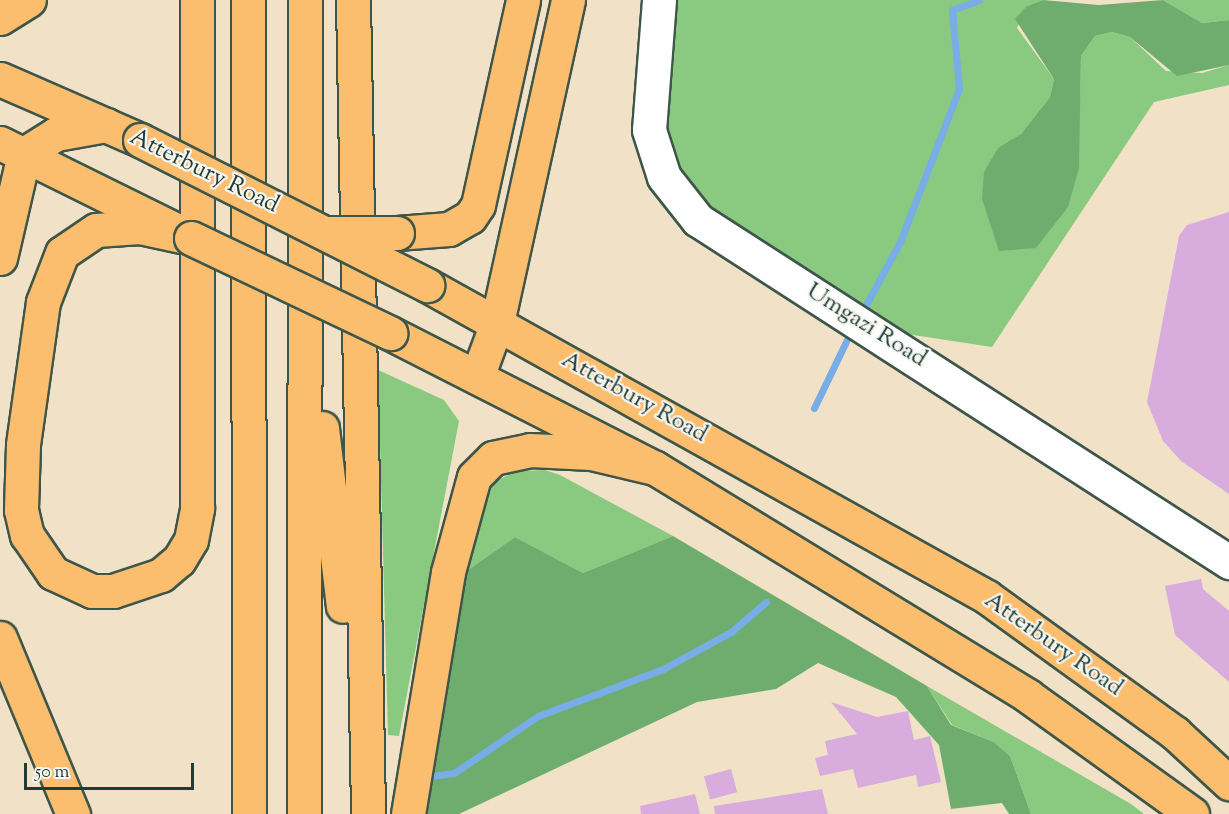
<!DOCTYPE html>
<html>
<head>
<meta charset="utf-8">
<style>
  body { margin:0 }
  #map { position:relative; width:1229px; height:814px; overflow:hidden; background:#f1e2c7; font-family:"Sorts Mill Goudy",serif }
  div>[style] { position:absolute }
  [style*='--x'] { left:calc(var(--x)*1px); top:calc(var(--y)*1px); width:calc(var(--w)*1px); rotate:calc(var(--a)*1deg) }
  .green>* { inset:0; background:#8ac980 }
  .forest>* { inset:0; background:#6fad6e }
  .stream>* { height:7px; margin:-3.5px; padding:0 3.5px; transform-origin:3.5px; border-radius:3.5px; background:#78ade6 }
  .building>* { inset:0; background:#d8acdc; transform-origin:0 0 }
  .roads { filter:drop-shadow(2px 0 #3e564a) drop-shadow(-2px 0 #3e564a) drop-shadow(0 2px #3e564a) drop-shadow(0 -2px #3e564a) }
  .minor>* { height:33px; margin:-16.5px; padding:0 16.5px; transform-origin:16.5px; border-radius:16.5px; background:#fff }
  .major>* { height:33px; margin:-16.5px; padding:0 16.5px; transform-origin:16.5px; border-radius:16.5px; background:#fbbe6e }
  .highway>* { height:33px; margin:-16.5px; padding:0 16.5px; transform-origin:16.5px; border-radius:16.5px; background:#fbbe6e }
  .bridges { filter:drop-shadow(2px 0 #3e564a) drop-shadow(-2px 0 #3e564a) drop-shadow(0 2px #3e564a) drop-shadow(0 -2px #3e564a) }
  .major-bridge>* { height:33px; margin:-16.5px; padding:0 16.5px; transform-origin:16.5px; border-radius:16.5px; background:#fbbe6e }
  .highway-bridge>* { height:33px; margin:-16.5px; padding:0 16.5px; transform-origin:16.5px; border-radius:16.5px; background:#fbbe6e }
  span { translate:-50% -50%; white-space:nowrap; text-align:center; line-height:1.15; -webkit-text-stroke:4.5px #f6f6f2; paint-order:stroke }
  .street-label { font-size:24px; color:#1f3d34 }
  .scale { position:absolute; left:24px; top:763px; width:170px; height:27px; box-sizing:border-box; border:3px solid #1f3d34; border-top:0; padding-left:8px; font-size:18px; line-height:21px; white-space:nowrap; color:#1f3d34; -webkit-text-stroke:4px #f6f6f2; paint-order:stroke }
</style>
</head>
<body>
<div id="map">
  <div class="green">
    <i style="clip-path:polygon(676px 0,1043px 0,1027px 6px,1017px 28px,1054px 79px,1050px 97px,1021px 134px,998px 149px,1080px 103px,1081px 56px,1095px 36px,1112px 32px,1130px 37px,1166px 71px,1202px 73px,1229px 65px,1229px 85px,1154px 102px,992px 347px,900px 333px,714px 213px,677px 168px,665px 119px)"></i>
    <i style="clip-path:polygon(1163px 0,1229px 0,1229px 20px,1202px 23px)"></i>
    <i style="clip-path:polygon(378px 370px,444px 400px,459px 421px,399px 736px,388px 735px)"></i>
    <i style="clip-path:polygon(545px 470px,560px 475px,673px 536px,583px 573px,515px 537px,461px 575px,484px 488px,515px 471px)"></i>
    <i style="clip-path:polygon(927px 686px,1131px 804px,1144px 814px,1031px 814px,1010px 756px,994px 742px,952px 725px)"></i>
  </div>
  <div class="forest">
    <i style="clip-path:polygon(1043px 0,1099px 5px,1163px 0,1202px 23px,1229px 20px,1229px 65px,1177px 76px,1130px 37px,1112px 32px,1095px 36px,1081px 56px,1079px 168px,1068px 207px,1036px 248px,999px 251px,982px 199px,984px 172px,998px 148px,1021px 134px,1050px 97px,1054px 79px,1015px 19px,1027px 6px)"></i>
    <i style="clip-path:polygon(673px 536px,927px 686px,951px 725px,994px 742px,1010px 756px,1031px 814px,1009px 814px,1002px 803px,951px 809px,939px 745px,896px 697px,818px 663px,776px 689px,697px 702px,459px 814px,426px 814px,424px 771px,461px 575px,515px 537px,583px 573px)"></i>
  </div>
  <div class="stream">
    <i style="--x:861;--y:314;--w:82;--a:-61.6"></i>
    <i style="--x:900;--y:242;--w:164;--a:-68.9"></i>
    <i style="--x:959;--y:89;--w:79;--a:-95.1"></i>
    <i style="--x:952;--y:10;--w:29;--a:-20"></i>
    <i style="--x:814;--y:408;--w:88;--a:-64.3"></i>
    <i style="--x:432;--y:776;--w:22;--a:-8"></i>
    <i style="--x:454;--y:773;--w:102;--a:-34.2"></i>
    <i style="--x:538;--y:716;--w:134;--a:-20.6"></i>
    <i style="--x:663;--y:669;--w:77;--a:-28.6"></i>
    <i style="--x:731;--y:632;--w:46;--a:-40.6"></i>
  </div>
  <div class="building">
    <i style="clip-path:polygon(1229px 212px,1229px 494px,1181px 461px,1163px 441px,1147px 402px,1179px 236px,1187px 225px)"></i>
    <i style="clip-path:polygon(1201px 579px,1203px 589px,1229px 611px,1229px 682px,1175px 635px,1165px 586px)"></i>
    <i style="clip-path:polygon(831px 702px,877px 717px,908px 711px,914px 740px,930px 736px,941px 782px,918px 787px,916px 775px,858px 788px,853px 769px,820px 776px,815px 758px,828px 755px,825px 741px,857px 734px)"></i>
    <i style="left:731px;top:769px;width:24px;height:28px;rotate:75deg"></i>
    <i style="clip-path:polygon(822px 789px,828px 814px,715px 814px,714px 806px)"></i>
    <i style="clip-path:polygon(695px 794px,700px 814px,641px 814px,640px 806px)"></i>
  </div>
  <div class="roads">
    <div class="minor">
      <i style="--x:659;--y:0;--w:130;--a:94.4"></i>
      <i style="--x:649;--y:130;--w:49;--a:72.3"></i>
      <i style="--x:664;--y:177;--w:55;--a:51.7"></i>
      <i style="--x:698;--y:220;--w:632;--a:32.78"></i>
    </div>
    <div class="major">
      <i style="--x:0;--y:79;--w:153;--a:23.5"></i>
      <i style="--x:0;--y:143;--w:196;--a:26.3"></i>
      <i style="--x:427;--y:285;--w:641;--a:29.12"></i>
      <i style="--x:987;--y:597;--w:232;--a:35.9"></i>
      <i style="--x:1175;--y:733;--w:74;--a:42.8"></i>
      <i style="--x:390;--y:333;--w:297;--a:27"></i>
      <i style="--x:655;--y:468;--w:437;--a:31.4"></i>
      <i style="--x:1028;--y:696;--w:202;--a:35.7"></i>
    </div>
    <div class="highway">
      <i style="--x:248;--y:0;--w:814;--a:89.93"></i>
      <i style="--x:353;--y:0;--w:814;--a:88.94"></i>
      <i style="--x:0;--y:18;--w:34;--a:-32"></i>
      <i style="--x:397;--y:233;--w:52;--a:-4.4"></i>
      <i style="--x:449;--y:229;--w:24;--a:-30"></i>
      <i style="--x:470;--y:217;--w:14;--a:-56"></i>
      <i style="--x:478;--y:205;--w:210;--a:-77.6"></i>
      <i style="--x:191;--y:238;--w:52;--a:-167.8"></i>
      <i style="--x:140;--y:227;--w:44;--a:176.1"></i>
      <i style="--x:96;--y:230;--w:41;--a:145.9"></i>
      <i style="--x:62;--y:253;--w:53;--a:111.2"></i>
      <i style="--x:43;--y:302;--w:144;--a:98"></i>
      <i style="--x:23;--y:445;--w:65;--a:91.8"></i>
      <i style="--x:21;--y:510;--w:26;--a:77"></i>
      <i style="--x:27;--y:535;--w:46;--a:55.6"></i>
      <i style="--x:53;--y:573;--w:43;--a:24.8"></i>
      <i style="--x:92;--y:591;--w:21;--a:0"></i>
      <i style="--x:113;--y:591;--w:51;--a:-18.4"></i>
      <i style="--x:161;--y:575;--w:23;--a:-40"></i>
      <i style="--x:179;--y:560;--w:23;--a:-59"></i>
      <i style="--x:191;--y:540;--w:33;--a:-79"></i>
      <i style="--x:197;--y:508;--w:508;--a:-90"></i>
      <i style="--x:0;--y:258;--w:107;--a:-77"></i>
      <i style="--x:24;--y:154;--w:38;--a:-32"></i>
      <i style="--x:56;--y:134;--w:51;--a:-10.2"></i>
      <i style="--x:477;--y:377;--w:58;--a:-69.7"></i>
      <i style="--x:497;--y:323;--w:331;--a:-77.6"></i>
      <i style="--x:322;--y:428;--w:179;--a:83.3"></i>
      <i style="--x:0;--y:638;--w:191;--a:67.5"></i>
      <i style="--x:304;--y:814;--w:814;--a:-89.93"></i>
      <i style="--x:408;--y:814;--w:245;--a:-80.6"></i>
      <i style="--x:448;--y:572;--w:98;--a:-74.7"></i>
      <i style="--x:474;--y:477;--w:27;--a:-45"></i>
      <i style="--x:493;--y:458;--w:38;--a:-12"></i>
      <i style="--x:530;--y:450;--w:61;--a:2.8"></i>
      <i style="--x:591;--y:453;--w:66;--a:13.2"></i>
    </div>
  </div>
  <div class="bridges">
    <div class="major-bridge">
      <i style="--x:140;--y:140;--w:322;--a:26.8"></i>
      <i style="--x:191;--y:238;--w:221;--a:25.5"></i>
    </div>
    <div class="highway-bridge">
      <i style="--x:328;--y:233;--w:69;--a:0"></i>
    </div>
  </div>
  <div class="street-label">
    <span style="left:204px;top:172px;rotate:26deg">Atterbury Road</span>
    <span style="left:866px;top:326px;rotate:32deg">Umgazi Road</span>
    <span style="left:634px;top:398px;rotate:29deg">Atterbury Road</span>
    <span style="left:1053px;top:645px;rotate:35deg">Atterbury Road</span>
  </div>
  <div class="scale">50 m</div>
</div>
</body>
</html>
